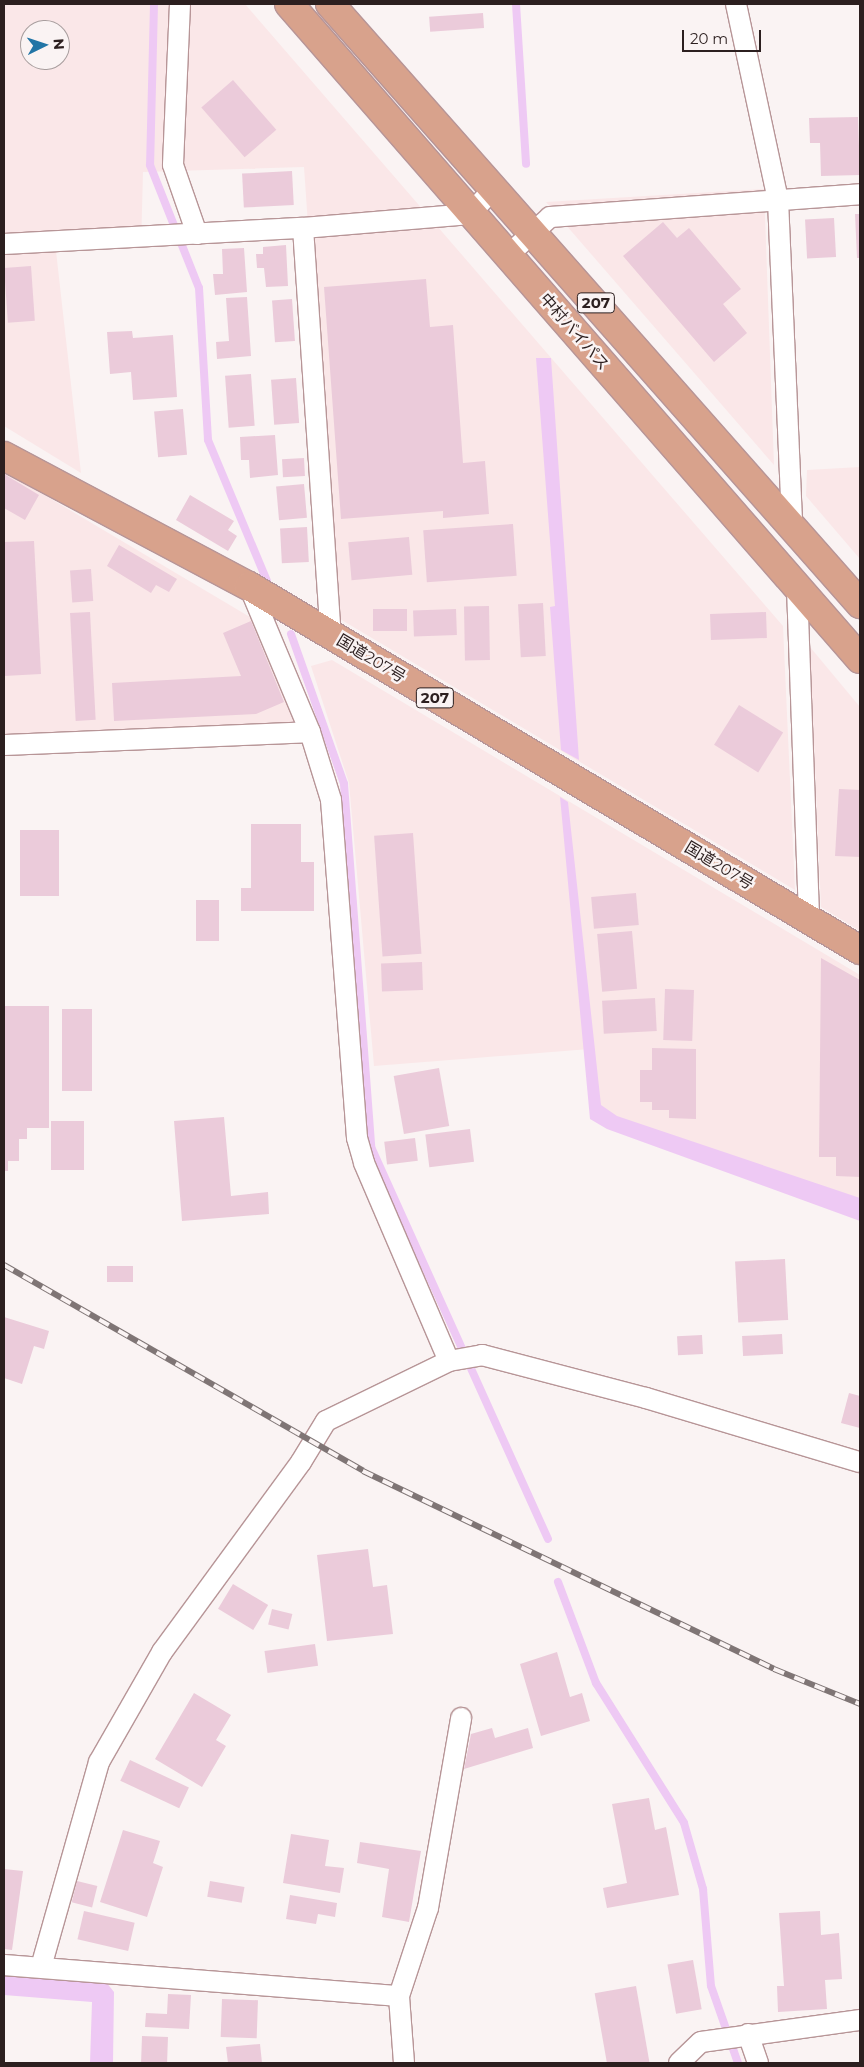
<!DOCTYPE html>
<html>
<head>
<meta charset="utf-8">
<style>
  body { margin:0 }
  #map { position:relative; width:864px; height:2067px; overflow:hidden; background:#faf3f3; font-family:Montserrat,"Noto Sans JP",sans-serif }
  div>[style] { position:absolute }
  [style*='--x'] { left:calc(var(--x)*1px); top:calc(var(--y)*1px); width:calc(var(--w)*1px); rotate:calc(var(--a)*1deg) }
  .built>* { inset:0; background:#fae7e8 }
  .water>* { inset:0; background:#eec9f4 }
  .stream>* { height:8px; margin:-4px; padding:0 4px; transform-origin:4px; border-radius:4px; background:#eec9f4 }
  .building>* { inset:0; background:#ebcbda; transform-origin:0 0 }
  .roads { filter:drop-shadow(1px 0 #b79597) drop-shadow(-1px 0 #b79597) drop-shadow(0 1px #b79597) drop-shadow(0 -1px #b79597) }
  .minor>* { height:20px; margin:-10px; padding:0 10px; transform-origin:10px; border-radius:10px; background:#fff }
  .trunk>* { height:28px; margin:-14px; padding:0 14px; transform-origin:14px; border-radius:14px; background:#d8a28c }
  .rail>* { height:5.5px; margin-top:-2.75px; transform-origin:0; background:repeating-linear-gradient(90deg,#faf3f3 0 11px,#7f7575 0 22px); box-sizing:border-box; border-block:1px solid #7f7575 }
  span { translate:-50% -50%; white-space:nowrap; text-align:center; line-height:1.15; -webkit-text-stroke:5px #faf3f3; paint-order:stroke }
  .shield-label span { padding:1px 4px; background:#faf3f3; border:1px solid; border-radius:4px; -webkit-text-stroke-width:0 }
  .shield-label { font-size:15px; color:#2c1f1f; font-weight:700 }
  .street-label { font-size:16px; color:#2c1f1f }
  .frame { position:absolute; inset:0; border:5px solid #2c1f1f; pointer-events:none }
  .north { position:absolute; left:20px; top:20px; width:50px; height:50px; box-sizing:border-box; background:#faf3f3; border:1px solid #a89e9e; border-radius:50%; rotate:86deg; font-size:14px; font-weight:700; line-height:20px; text-align:center; color:#2c1f1f }
  .north::after { content:''; display:block; margin:auto; width:18px; height:22px; background:#2275a6; clip-path:polygon(50% 0,100% 100%,50% 72%,0 100%) }
  .scale { position:absolute; left:682px; top:30px; width:79px; height:22px; box-sizing:border-box; border:2px solid #2c1f1f; border-top:0; padding-left:6px; font-size:15px; line-height:18px; white-space:nowrap; color:#2c1f1f; -webkit-text-stroke:4px #faf3f3; paint-order:stroke }
</style>
</head>
<body>
<div id="map">
  <div class="built">
    <i style="clip-path:polygon(evenodd,4px 4px,245px 4px,783px 626px,795px 890px,335px 616px,304px 167px,143px 172px,141px 248px,56px 251px,81px 473px,4px 426px,4px 4px,30px 30px,60px 30px,60px 60px,30px 60px,30px 30px)"></i>
    <i style="clip-path:polygon(764px 189px,774px 465px,546px 202px)"></i>
    <i style="clip-path:polygon(860px 467px,860px 559px,806px 496px,807px 470px)"></i>
    <i style="clip-path:polygon(4px 471px,255px 620px,306px 737px,4px 751px)"></i>
    <i style="clip-path:polygon(810px 647px,860px 707px,860px 931px,821px 907px)"></i>
    <i style="clip-path:polygon(332px 660px,860px 975px,860px 1205px,593px 1110px,589px 1049px,374px 1066px,349px 783px,311px 666px)"></i>
  </div>
  <div class="water">
    <i style="clip-path:polygon(536px 358px,551px 358px,579px 760px,561px 750px,550px 607px,555px 606px)"></i>
    <i style="clip-path:polygon(560px 797px,568px 802px,601px 1105px,617px 1116px,860px 1198px,860px 1221px,607px 1129px,590px 1119px)"></i>
    <i style="clip-path:polygon(4px 1976px,106px 1982px,114px 1992px,113px 2063px,90px 2063px,92px 2002px,4px 1995px)"></i>
  </div>
  <div class="stream">
    <i style="--x:154;--y:4;--w:161;--a:91.4"></i>
    <i style="--x:150;--y:165;--w:132;--a:68.3"></i>
    <i style="--x:199;--y:288;--w:152;--a:86.6"></i>
    <i style="--x:208;--y:440;--w:153;--a:67.3"></i>
    <i style="--x:516;--y:4;--w:160;--a:86.4"></i>
    <i style="--x:291;--y:634;--w:159;--a:70.5"></i>
    <i style="--x:344;--y:784;--w:364;--a:85.7"></i>
    <i style="--x:371;--y:1147;--w:430;--a:65.7"></i>
    <i style="--x:558;--y:1582;--w:108;--a:69.4"></i>
    <i style="--x:596;--y:1683;--w:165;--a:57.8"></i>
    <i style="--x:684;--y:1823;--w:69;--a:73.9"></i>
    <i style="--x:703;--y:1889;--w:97;--a:85.3"></i>
    <i style="--x:711;--y:1986;--w:82;--a:70.7"></i>
  </div>
  <div class="building">
    <i style="left:483px;top:13px;width:15px;height:54px;rotate:86deg"></i>
    <i style="left:233px;top:80px;width:66px;height:42px;rotate:49deg"></i>
    <i style="clip-path:polygon(858px 117px,860px 175px,821px 176px,820px 143px,810px 143px,809px 118px)"></i>
    <i style="left:292px;top:171px;width:34px;height:50px;rotate:87deg"></i>
    <i style="clip-path:polygon(855px 214px,860px 214px,860px 258px,857px 258px)"></i>
    <i style="left:834px;top:218px;width:39px;height:29px;rotate:87deg"></i>
    <i style="clip-path:polygon(663px 222px,677px 238px,689px 228px,741px 289px,723px 304px,747px 333px,714px 362px,623px 256px)"></i>
    <i style="clip-path:polygon(286px 245px,288px 286px,266px 287px,264px 268px,257px 268px,256px 254px,263px 254px,263px 247px)"></i>
    <i style="clip-path:polygon(244px 248px,247px 292px,215px 295px,213px 274px,223px 274px,222px 249px)"></i>
    <i style="left:31px;top:266px;width:55px;height:27px;rotate:86deg"></i>
    <i style="clip-path:polygon(426px 279px,430px 327px,453px 325px,463px 463px,485px 461px,489px 514px,443px 518px,443px 511px,341px 519px,324px 287px)"></i>
    <i style="clip-path:polygon(247px 297px,251px 356px,217px 359px,216px 342px,229px 341px,226px 298px)"></i>
    <i style="left:292px;top:299px;width:42px;height:20px;rotate:86deg"></i>
    <i style="clip-path:polygon(132px 331px,133px 338px,173px 335px,177px 397px,133px 400px,131px 372px,110px 374px,107px 332px)"></i>
    <i style="left:251px;top:374px;width:52px;height:26px;rotate:86deg"></i>
    <i style="left:296px;top:378px;width:45px;height:25px;rotate:86deg"></i>
    <i style="left:183px;top:409px;width:46px;height:29px;rotate:85deg"></i>
    <i style="clip-path:polygon(275px 435px,278px 475px,250px 478px,249px 460px,241px 460px,240px 437px)"></i>
    <i style="left:304px;top:458px;width:18px;height:22px;rotate:87deg"></i>
    <i style="clip-path:polygon(4px 474px,39px 495px,25px 520px,4px 508px)"></i>
    <i style="left:304px;top:484px;width:34px;height:28px;rotate:85deg"></i>
    <i style="clip-path:polygon(190px 495px,234px 521px,228px 530px,237px 536px,228px 551px,176px 520px)"></i>
    <i style="left:513px;top:524px;width:52px;height:90px;rotate:86deg"></i>
    <i style="left:307px;top:527px;width:35px;height:27px;rotate:87deg"></i>
    <i style="left:409px;top:537px;width:38px;height:61px;rotate:85deg"></i>
    <i style="clip-path:polygon(34px 541px,41px 674px,4px 676px,4px 542px)"></i>
    <i style="clip-path:polygon(119px 545px,177px 579px,169px 592px,156px 585px,151px 593px,107px 566px)"></i>
    <i style="left:91px;top:569px;width:32px;height:21px;rotate:86deg"></i>
    <i style="left:543px;top:603px;width:53px;height:25px;rotate:87deg"></i>
    <i style="left:489px;top:606px;width:54px;height:25px;rotate:89deg"></i>
    <i style="left:373px;top:609px;width:34px;height:22px"></i>
    <i style="left:456px;top:609px;width:26px;height:43px;rotate:88deg"></i>
    <i style="left:90px;top:612px;width:108px;height:20px;rotate:87deg"></i>
    <i style="left:766px;top:612px;width:26px;height:56px;rotate:88deg"></i>
    <i style="clip-path:polygon(251px 621px,284px 702px,256px 714px,114px 721px,112px 683px,241px 676px,223px 633px)"></i>
    <i style="left:739px;top:705px;width:52px;height:47px;rotate:32deg"></i>
    <i style="clip-path:polygon(839px 789px,860px 790px,860px 857px,835px 856px)"></i>
    <i style="clip-path:polygon(251px 824px,301px 824px,301px 862px,314px 862px,314px 911px,241px 911px,241px 888px,251px 888px)"></i>
    <i style="left:20px;top:830px;width:39px;height:66px"></i>
    <i style="left:413px;top:833px;width:121px;height:39px;rotate:86deg"></i>
    <i style="left:636px;top:893px;width:32px;height:45px;rotate:85deg"></i>
    <i style="left:196px;top:900px;width:23px;height:41px"></i>
    <i style="left:632px;top:931px;width:58px;height:35px;rotate:85deg"></i>
    <i style="clip-path:polygon(821px 958px,860px 980px,860px 1177px,836px 1176px,836px 1157px,819px 1157px)"></i>
    <i style="left:422px;top:962px;width:28px;height:41px;rotate:88deg"></i>
    <i style="left:665px;top:989px;width:29px;height:51px;rotate:2deg"></i>
    <i style="left:655px;top:998px;width:33px;height:53px;rotate:87deg"></i>
    <i style="clip-path:polygon(4px 1006px,49px 1006px,49px 1128px,27px 1128px,27px 1139px,19px 1139px,19px 1161px,8px 1161px,8px 1171px,4px 1171px)"></i>
    <i style="left:92px;top:1009px;width:82px;height:30px;rotate:90deg"></i>
    <i style="clip-path:polygon(652px 1048px,696px 1049px,696px 1119px,669px 1118px,669px 1110px,652px 1110px,652px 1102px,640px 1102px,640px 1070px,652px 1070px)"></i>
    <i style="left:439px;top:1068px;width:59px;height:46px;rotate:80deg"></i>
    <i style="clip-path:polygon(224px 1117px,231px 1196px,268px 1192px,269px 1214px,182px 1221px,174px 1121px)"></i>
    <i style="left:84px;top:1121px;width:49px;height:33px;rotate:90deg"></i>
    <i style="left:470px;top:1129px;width:33px;height:45px;rotate:83deg"></i>
    <i style="left:415px;top:1138px;width:23px;height:31px;rotate:83deg"></i>
    <i style="left:785px;top:1259px;width:61px;height:50px;rotate:87deg"></i>
    <i style="left:107px;top:1266px;width:26px;height:16px"></i>
    <i style="clip-path:polygon(4px 1317px,49px 1331px,44px 1349px,34px 1346px,22px 1384px,4px 1378px)"></i>
    <i style="left:782px;top:1334px;width:20px;height:40px;rotate:87deg"></i>
    <i style="left:702px;top:1335px;width:19px;height:25px;rotate:87deg"></i>
    <i style="clip-path:polygon(849px 1393px,860px 1396px,860px 1428px,841px 1423px)"></i>
    <i style="clip-path:polygon(368px 1549px,373px 1587px,387px 1585px,393px 1634px,327px 1641px,317px 1555px)"></i>
    <i style="left:233px;top:1584px;width:41px;height:29px;rotate:31deg"></i>
    <i style="left:272px;top:1609px;width:21px;height:16px;rotate:14deg"></i>
    <i style="left:315px;top:1644px;width:22px;height:51px;rotate:82deg"></i>
    <i style="clip-path:polygon(557px 1652px,570px 1697px,582px 1693px,590px 1721px,541px 1736px,520px 1664px)"></i>
    <i style="clip-path:polygon(194px 1693px,231px 1715px,216px 1740px,226px 1746px,202px 1787px,155px 1759px)"></i>
    <i style="clip-path:polygon(492px 1728px,495px 1738px,528px 1728px,533px 1748px,464px 1769px,471px 1734px)"></i>
    <i style="left:130px;top:1760px;width:65px;height:23px;rotate:25deg"></i>
    <i style="clip-path:polygon(649px 1798px,655px 1830px,666px 1827px,679px 1895px,607px 1908px,603px 1888px,627px 1883px,612px 1804px)"></i>
    <i style="clip-path:polygon(123px 1830px,160px 1841px,153px 1863px,163px 1867px,147px 1917px,100px 1902px)"></i>
    <i style="clip-path:polygon(291px 1834px,329px 1840px,325px 1866px,344px 1868px,340px 1893px,283px 1883px)"></i>
    <i style="clip-path:polygon(360px 1842px,421px 1851px,409px 1922px,382px 1917px,389px 1869px,357px 1863px)"></i>
    <i style="clip-path:polygon(4px 1869px,23px 1871px,12px 1950px,4px 1949px)"></i>
    <i style="left:77px;top:1881px;width:21px;height:22px;rotate:14deg"></i>
    <i style="left:210px;top:1881px;width:35px;height:16px;rotate:10deg"></i>
    <i style="clip-path:polygon(290px 1895px,337px 1903px,335px 1917px,318px 1914px,316px 1924px,286px 1919px)"></i>
    <i style="left:84px;top:1911px;width:52px;height:29px;rotate:13deg"></i>
    <i style="clip-path:polygon(820px 1911px,821px 1935px,839px 1933px,842px 1979px,825px 1980px,827px 2009px,778px 2012px,777px 1986px,784px 1986px,779px 1913px)"></i>
    <i style="left:693px;top:1960px;width:50px;height:26px;rotate:80deg"></i>
    <i style="left:636px;top:1986px;width:78px;height:42px;rotate:80deg"></i>
    <i style="clip-path:polygon(168px 1994px,191px 1995px,189px 2029px,145px 2027px,146px 2013px,167px 2014px)"></i>
    <i style="left:222px;top:1999px;width:36px;height:38px;rotate:2deg"></i>
    <i style="left:142px;top:2036px;width:26px;height:27px;rotate:2deg"></i>
    <i style="clip-path:polygon(260px 2044px,262px 2063px,228px 2063px,226px 2047px)"></i>
  </div>
  <div class="roads">
    <div class="minor">
      <i style="--x:180;--y:4;--w:161;--a:92.5"></i>
      <i style="--x:173;--y:165;--w:73;--a:70.8"></i>
      <i style="--x:736;--y:4;--w:200;--a:77.9"></i>
      <i style="--x:778;--y:200;--w:327;--a:87.5"></i>
      <i style="--x:303;--y:228;--w:409;--a:86.1"></i>
      <i style="--x:4;--y:244;--w:299;--a:-3.1"></i>
      <i style="--x:303;--y:228;--w:168;--a:-4.8"></i>
      <i style="--x:470;--y:214;--w:33;--a:-47"></i>
      <i style="--x:507;--y:256;--w:58;--a:-42.2"></i>
      <i style="--x:550;--y:217;--w:311;--a:-4.2"></i>
      <i style="--x:249;--y:586;--w:158;--a:67.3"></i>
      <i style="--x:310;--y:732;--w:71;--a:72.8"></i>
      <i style="--x:331;--y:800;--w:339;--a:85.6"></i>
      <i style="--x:357;--y:1138;--w:26;--a:74"></i>
      <i style="--x:364;--y:1163;--w:215;--a:66.8"></i>
      <i style="--x:797;--y:588;--w:332;--a:87.9"></i>
      <i style="--x:4;--y:745;--w:306;--a:-2.4"></i>
      <i style="--x:4;--y:1965;--w:396;--a:4.5"></i>
      <i style="--x:41;--y:1967;--w:213;--a:-74.2"></i>
      <i style="--x:99;--y:1762;--w:127;--a:-60.2"></i>
      <i style="--x:162;--y:1652;--w:235;--a:-53.8"></i>
      <i style="--x:301;--y:1462;--w:48;--a:-58.6"></i>
      <i style="--x:326;--y:1421;--w:137;--a:-26"></i>
      <i style="--x:449;--y:1361;--w:34;--a:-10"></i>
      <i style="--x:482;--y:1355;--w:170;--a:14.7"></i>
      <i style="--x:646;--y:1398;--w:223;--a:16.7"></i>
      <i style="--x:748;--y:2034;--w:31;--a:71"></i>
      <i style="--x:404;--y:2063;--w:67;--a:-94.3"></i>
      <i style="--x:399;--y:1996;--w:93;--a:-71.8"></i>
      <i style="--x:428;--y:1908;--w:193;--a:-80.1"></i>
      <i style="--x:679;--y:2063;--w:30;--a:-44"></i>
      <i style="--x:701;--y:2042;--w:161;--a:-7.9"></i>
    </div>
    <div class="trunk">
      <i style="--x:289;--y:4;--w:869;--a:48.92"></i>
      <i style="--x:330;--y:4;--w:801;--a:48.54"></i>
      <i style="--x:4;--y:456;--w:277;--a:28"></i>
      <i style="--x:249;--y:586;--w:711;--a:30.78"></i>
    </div>
  </div>
  <div class="rail">
    <i style="--x:4;--y:1265;--w:414;--a:29.8"></i>
    <i style="--x:363;--y:1471;--w:456;--a:25.7"></i>
    <i style="--x:774;--y:1669;--w:93;--a:22.1"></i>
  </div>
  <div class="shield-label">
    <span style="left:596px;top:303px">207</span>
    <span style="left:435px;top:698px">207</span>
  </div>
  <div class="street-label">
    <span style="left:574px;top:332px;rotate:49deg">中村バイパス</span>
    <span style="left:371px;top:659px;rotate:31deg">国道207号</span>
    <span style="left:719px;top:866px;rotate:31deg">国道207号</span>
  </div>
  <div class="frame"></div>
  <div class="north">N</div>
  <div class="scale">20 m</div>
</div>
</body>
</html>
